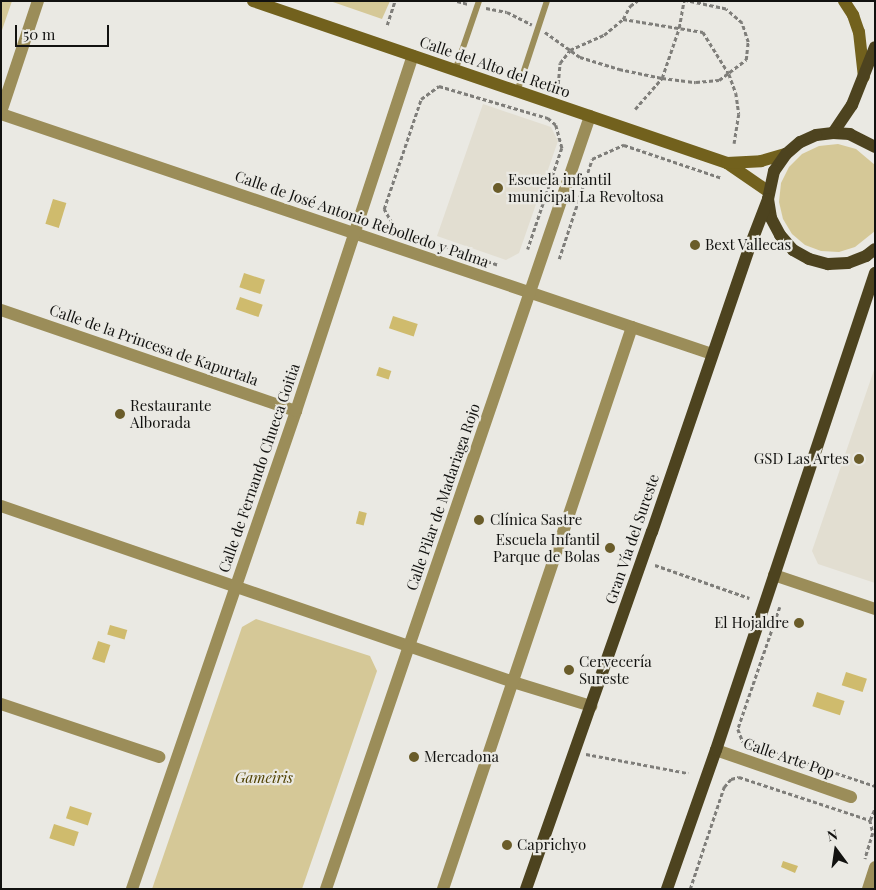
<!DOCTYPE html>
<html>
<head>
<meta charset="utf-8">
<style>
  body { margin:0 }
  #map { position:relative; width:876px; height:890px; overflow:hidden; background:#eae9e3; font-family:"Playfair Display",serif }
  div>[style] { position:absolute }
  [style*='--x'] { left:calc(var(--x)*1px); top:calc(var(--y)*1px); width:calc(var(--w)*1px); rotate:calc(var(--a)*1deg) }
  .built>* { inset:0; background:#e2ded1 }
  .green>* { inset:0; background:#d5c897 }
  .water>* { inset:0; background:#cfbb6d; transform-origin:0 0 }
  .path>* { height:2.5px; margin-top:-1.25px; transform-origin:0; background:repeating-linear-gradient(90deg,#7f7e7a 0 4px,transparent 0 6.5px) }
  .lane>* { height:6px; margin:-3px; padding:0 3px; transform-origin:3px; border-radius:3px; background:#9b8d59 }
  .street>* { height:12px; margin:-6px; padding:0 6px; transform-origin:6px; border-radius:6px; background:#9b8d59 }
  .secondary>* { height:12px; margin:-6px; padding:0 6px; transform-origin:6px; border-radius:6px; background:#72611d }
  .primary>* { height:12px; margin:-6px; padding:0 6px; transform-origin:6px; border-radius:6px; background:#4d431f }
  .dots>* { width:14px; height:14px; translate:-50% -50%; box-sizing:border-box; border:2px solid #eae9e3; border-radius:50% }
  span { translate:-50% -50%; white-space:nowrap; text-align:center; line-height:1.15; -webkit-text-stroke:4.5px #eae9e3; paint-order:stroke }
  .street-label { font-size:15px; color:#121210 }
  .poi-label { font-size:15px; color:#121210 }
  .left { translate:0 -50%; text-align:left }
  .right { translate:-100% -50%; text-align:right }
  .park-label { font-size:15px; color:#4f4100; font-style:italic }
  .frame { position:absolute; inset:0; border:2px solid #121210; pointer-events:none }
  .north { position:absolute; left:811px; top:825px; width:50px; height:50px; -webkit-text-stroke:4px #eae9e3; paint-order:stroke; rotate:346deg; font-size:14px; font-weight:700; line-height:20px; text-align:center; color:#121210 }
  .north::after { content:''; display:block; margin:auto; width:18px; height:22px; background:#121210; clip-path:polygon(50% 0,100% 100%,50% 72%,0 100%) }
  .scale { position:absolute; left:15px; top:25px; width:94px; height:22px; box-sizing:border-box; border:2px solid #121210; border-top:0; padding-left:6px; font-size:15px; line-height:18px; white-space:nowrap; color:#121210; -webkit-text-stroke:4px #eae9e3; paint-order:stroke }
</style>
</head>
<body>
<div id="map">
  <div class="built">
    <i style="clip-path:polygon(483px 104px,551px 127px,558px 141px,519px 253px,506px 260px,437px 236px)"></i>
    <i style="clip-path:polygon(875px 367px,875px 583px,818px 564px,812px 551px)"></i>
  </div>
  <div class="green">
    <i style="clip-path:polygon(1px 1px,12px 1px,1px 33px)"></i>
    <i style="clip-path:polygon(330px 1px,390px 1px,382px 19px)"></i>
    <i style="clip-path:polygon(838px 144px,856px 149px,875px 165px,875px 231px,855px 247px,839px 252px,821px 251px,805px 245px,792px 234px,783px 219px,779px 202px,781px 183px,789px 167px,802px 154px,819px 146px)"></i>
    <i style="clip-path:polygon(256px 619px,370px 656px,377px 671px,302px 889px,152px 889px,242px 627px)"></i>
  </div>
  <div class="water">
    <i style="left:53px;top:199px;width:14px;height:26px;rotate:17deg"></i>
    <i style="left:244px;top:273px;width:22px;height:15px;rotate:18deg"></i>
    <i style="left:240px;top:297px;width:24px;height:13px;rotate:19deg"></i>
    <i style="left:393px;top:316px;width:26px;height:13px;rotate:18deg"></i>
    <i style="left:379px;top:367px;width:13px;height:9px;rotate:18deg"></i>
    <i style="left:359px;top:511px;width:8px;height:13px;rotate:14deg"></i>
    <i style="left:110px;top:625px;width:18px;height:10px;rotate:16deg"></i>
    <i style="left:98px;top:641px;width:13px;height:19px;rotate:18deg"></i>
    <i style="left:846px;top:672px;width:22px;height:14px;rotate:18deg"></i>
    <i style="left:817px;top:692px;width:29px;height:15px;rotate:18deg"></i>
    <i style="left:70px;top:806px;width:23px;height:13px;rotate:18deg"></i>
    <i style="left:54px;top:824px;width:26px;height:15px;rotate:18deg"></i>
    <i style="clip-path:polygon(783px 861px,798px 866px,795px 873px,781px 867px)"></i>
  </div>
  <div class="path">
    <i style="--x:457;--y:1;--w:11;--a:15"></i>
    <i style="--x:486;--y:8;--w:21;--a:11"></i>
    <i style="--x:507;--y:12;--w:28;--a:27"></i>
    <i style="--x:623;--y:19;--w:15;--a:-62"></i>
    <i style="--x:630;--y:6;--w:9;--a:-36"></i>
    <i style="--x:387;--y:25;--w:25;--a:-72"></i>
    <i style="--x:545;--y:32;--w:43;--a:35.5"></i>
    <i style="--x:580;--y:57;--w:41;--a:17.1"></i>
    <i style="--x:619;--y:69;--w:44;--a:11.8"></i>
    <i style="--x:662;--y:78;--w:53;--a:-71.2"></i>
    <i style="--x:679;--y:28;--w:27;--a:-80"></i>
    <i style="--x:558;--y:84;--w:21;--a:-85"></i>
    <i style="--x:560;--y:63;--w:16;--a:-52"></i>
    <i style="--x:570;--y:50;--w:37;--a:-24"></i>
    <i style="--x:604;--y:35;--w:25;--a:-40"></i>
    <i style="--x:623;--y:19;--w:81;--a:9.2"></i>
    <i style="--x:703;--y:32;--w:49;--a:58.2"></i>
    <i style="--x:729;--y:74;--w:20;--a:70"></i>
    <i style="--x:736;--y:93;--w:21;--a:82"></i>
    <i style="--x:739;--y:114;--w:30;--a:99"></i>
    <i style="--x:635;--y:109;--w:41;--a:-48.9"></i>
    <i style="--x:662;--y:78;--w:34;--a:7"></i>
    <i style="--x:696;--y:82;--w:23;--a:-5"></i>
    <i style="--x:719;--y:80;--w:34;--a:-37"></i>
    <i style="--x:746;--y:60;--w:18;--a:-84"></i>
    <i style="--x:748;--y:42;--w:20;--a:-108"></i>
    <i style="--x:742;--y:23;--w:21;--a:-139"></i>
    <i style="--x:726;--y:9;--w:40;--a:-168"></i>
    <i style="--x:559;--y:259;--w:105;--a:-71.7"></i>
    <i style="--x:592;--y:159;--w:35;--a:-24"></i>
    <i style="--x:624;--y:145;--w:103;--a:18.6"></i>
    <i style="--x:497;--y:265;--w:108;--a:-160.6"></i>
    <i style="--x:395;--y:229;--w:23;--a:-119"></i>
    <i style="--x:384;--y:209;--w:116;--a:-71.4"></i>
    <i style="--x:421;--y:99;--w:22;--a:-36"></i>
    <i style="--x:439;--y:86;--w:114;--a:16.4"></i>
    <i style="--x:548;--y:118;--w:11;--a:41"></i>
    <i style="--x:556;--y:125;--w:24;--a:75"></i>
    <i style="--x:562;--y:148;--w:107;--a:108.6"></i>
    <i style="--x:655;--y:565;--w:100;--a:19.3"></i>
    <i style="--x:780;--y:607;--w:129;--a:109"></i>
    <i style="--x:738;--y:729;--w:14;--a:69"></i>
    <i style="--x:743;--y:742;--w:139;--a:18.4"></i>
    <i style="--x:586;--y:754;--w:104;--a:10.6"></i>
    <i style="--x:870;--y:820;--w:13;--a:-67"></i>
    <i style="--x:690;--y:889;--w:108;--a:-71.6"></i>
    <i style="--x:724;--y:787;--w:11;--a:-49"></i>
    <i style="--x:731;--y:779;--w:8;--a:-14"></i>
    <i style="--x:739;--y:777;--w:138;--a:18.2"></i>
    <i style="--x:870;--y:820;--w:13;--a:77"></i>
    <i style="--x:873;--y:833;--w:27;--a:107"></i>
  </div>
  <div class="lane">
    <i style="--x:455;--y:71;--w:74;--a:-71.1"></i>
    <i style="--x:517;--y:92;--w:96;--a:-71.8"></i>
  </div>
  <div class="street">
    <i style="--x:1;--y:112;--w:117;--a:-71.6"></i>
    <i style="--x:1;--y:114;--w:750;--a:18.65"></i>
    <i style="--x:1;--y:310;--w:312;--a:18.9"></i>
    <i style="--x:1;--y:506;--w:541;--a:18.97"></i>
    <i style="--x:513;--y:682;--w:82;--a:17.1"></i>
    <i style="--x:774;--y:575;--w:107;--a:18.6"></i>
    <i style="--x:1;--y:704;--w:167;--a:18.5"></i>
    <i style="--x:716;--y:750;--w:143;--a:19.2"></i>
    <i style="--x:132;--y:889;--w:505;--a:-71.06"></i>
    <i style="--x:296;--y:411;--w:374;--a:-71.8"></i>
    <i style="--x:326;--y:889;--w:817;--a:-71.14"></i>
    <i style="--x:443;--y:889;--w:593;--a:-71.41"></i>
    <i style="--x:868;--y:889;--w:23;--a:-72"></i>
  </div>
  <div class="secondary">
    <i style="--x:253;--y:1;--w:501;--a:18.87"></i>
    <i style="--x:727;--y:163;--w:51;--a:34.6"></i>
    <i style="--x:844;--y:1;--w:17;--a:57"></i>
    <i style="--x:853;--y:15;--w:18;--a:71"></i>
    <i style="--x:859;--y:32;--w:45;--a:83.7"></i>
    <i style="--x:727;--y:163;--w:34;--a:-3"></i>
    <i style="--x:761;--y:161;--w:26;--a:-16"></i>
  </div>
  <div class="primary">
    <i style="--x:833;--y:133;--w:34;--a:-56"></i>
    <i style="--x:852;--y:105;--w:62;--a:-68.4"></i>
    <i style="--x:875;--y:147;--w:28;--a:-153"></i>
    <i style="--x:850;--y:134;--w:17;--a:-177"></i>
    <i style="--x:833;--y:133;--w:17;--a:173"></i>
    <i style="--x:816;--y:135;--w:17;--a:156"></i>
    <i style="--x:800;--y:142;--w:18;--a:139"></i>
    <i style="--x:786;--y:154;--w:21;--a:125"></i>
    <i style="--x:774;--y:171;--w:29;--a:102"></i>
    <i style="--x:768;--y:199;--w:19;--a:81"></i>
    <i style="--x:771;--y:218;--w:19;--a:62"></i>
    <i style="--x:780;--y:235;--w:20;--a:49"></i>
    <i style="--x:793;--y:250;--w:18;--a:29"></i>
    <i style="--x:809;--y:259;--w:20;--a:15"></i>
    <i style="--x:828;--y:264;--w:20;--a:-3"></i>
    <i style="--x:848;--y:263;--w:19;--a:-21"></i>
    <i style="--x:866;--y:256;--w:11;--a:-38"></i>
    <i style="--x:526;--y:889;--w:379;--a:-70.6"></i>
    <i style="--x:652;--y:532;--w:302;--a:-71.1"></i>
    <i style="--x:750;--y:246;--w:50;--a:-69"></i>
    <i style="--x:667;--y:889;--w:147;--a:-70.6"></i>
    <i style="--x:716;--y:750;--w:503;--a:-71.57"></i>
  </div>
  <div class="dots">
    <i style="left:498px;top:188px;background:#6a5c29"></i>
    <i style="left:695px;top:245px;background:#6a5c29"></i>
    <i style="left:120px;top:414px;background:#6a5c29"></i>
    <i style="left:859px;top:459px;background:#6a5c29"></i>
    <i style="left:479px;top:520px;background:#6a5c29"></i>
    <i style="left:610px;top:548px;background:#6a5c29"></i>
    <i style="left:799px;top:623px;background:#6a5c29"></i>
    <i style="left:569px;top:670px;background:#6a5c29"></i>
    <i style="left:414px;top:757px;background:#6a5c29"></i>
    <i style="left:507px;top:845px;background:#6a5c29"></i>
  </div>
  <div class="street-label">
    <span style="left:495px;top:67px;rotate:19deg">Calle del Alto del Retiro</span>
    <span style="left:362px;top:219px;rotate:19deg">Calle de José Antonio Rebolledo y Palma</span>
    <span style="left:154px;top:345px;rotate:19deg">Calle de la Princesa de Kapurtala</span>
    <span style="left:259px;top:468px;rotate:-71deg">Calle de Fernando Chueca Goitia</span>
    <span style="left:443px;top:497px;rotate:-71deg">Calle Pilar de Madariaga Rojo</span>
    <span style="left:632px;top:539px;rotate:-71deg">Gran Vía del Sureste</span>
    <span style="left:789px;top:758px;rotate:19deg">Calle Arte Pop</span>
  </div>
  <div class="poi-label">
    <span class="left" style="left:508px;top:188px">Escuela infantil<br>municipal La Revoltosa</span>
    <span class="left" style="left:705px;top:245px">Bext Vallecas</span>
    <span class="left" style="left:130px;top:414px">Restaurante<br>Alborada</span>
    <span class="right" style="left:849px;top:459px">GSD Las Artes</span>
    <span class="left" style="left:490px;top:520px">Clínica Sastre</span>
    <span class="right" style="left:600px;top:548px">Escuela Infantil<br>Parque de Bolas</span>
    <span class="right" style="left:789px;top:623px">El Hojaldre</span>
    <span class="left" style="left:579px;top:670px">Cervecería<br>Sureste</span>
    <span class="left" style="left:424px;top:757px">Mercadona</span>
    <span class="left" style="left:517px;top:845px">Caprichyo</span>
  </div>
  <div class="park-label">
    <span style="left:264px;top:778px">Gameiris</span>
  </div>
  <div class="frame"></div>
  <div class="north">N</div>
  <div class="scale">50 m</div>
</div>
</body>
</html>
